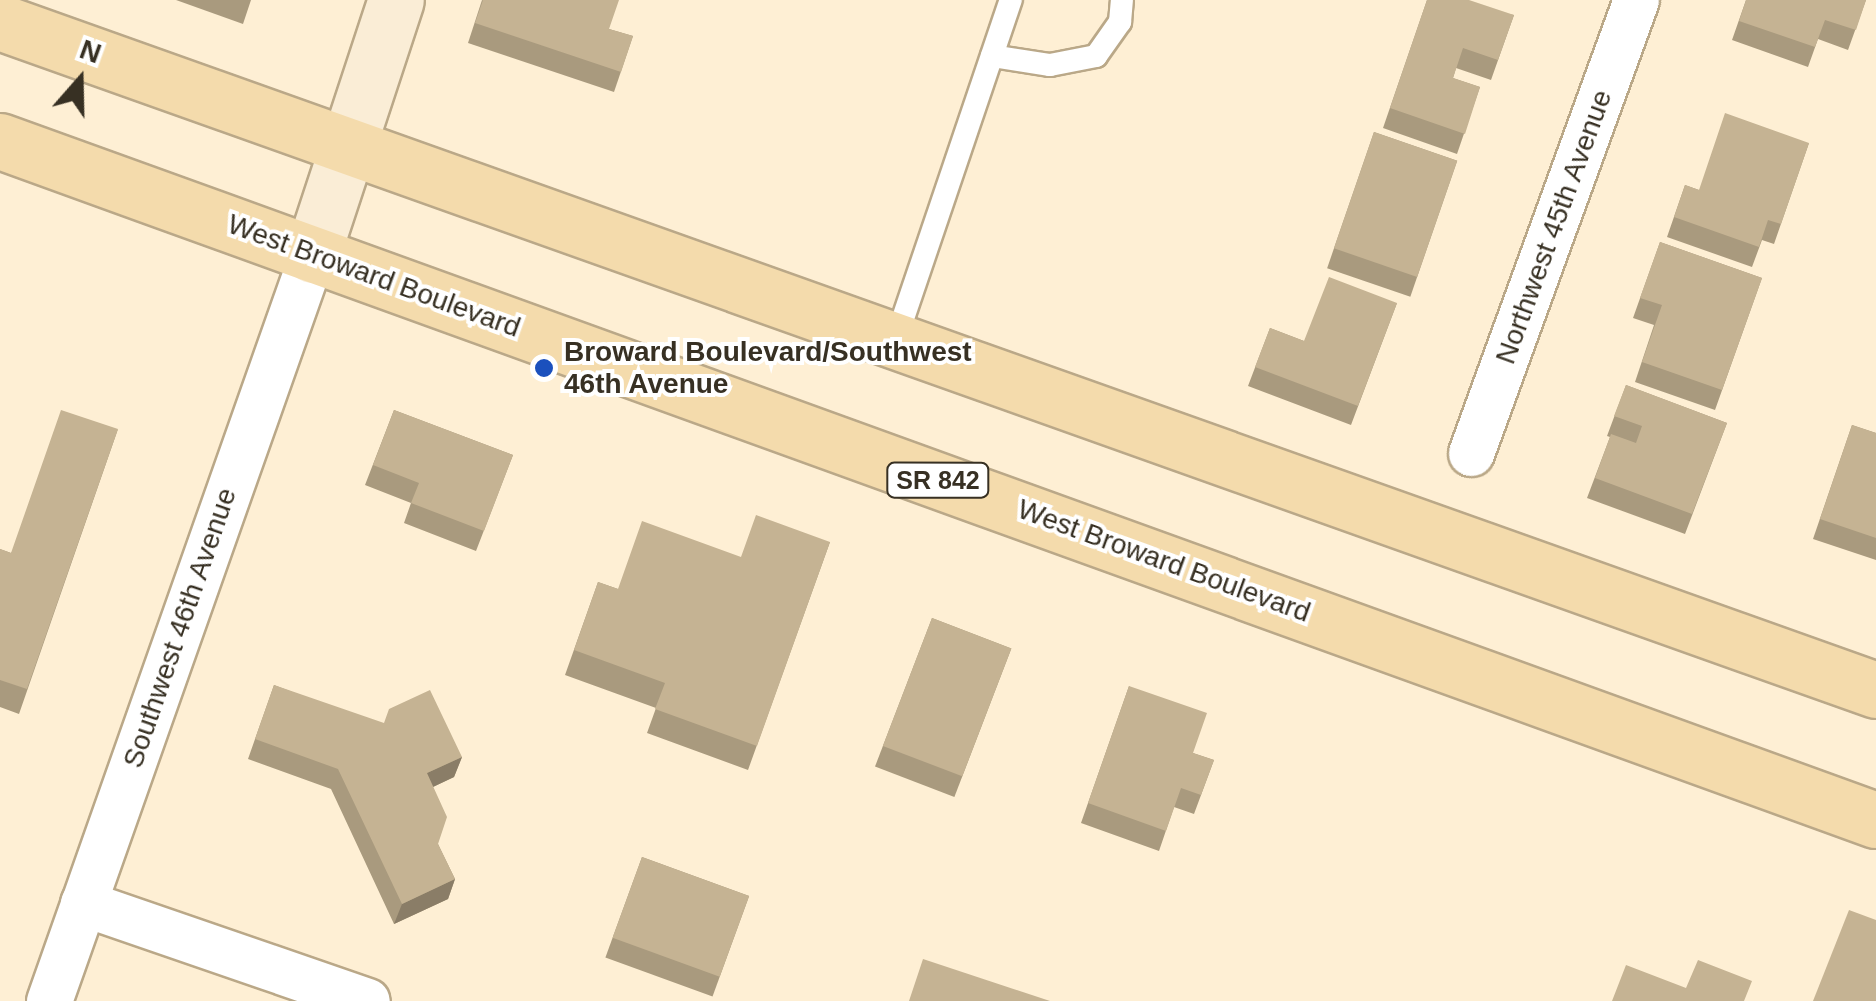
<!DOCTYPE html>
<html>
<head>
<meta charset="utf-8">
<style>
  body { margin:0 }
  #map { position:relative; width:1876px; height:1001px; overflow:hidden; background:#feefd4; font-family:Helvetica,sans-serif }
  div>[style] { position:absolute }
  [style*='--x'] { left:calc(var(--x)*1px); top:calc(var(--y)*1px); width:calc(var(--w)*1px); rotate:calc(var(--a)*1deg) }
  .roads { filter:drop-shadow(2px 0 #baa888) drop-shadow(-2px 0 #baa888) drop-shadow(0 2px #baa888) drop-shadow(0 -2px #baa888) }
  .lane>* { height:22px; margin:-11px; padding:0 11px; transform-origin:11px; border-radius:11px; background:#fff }
  .street>* { height:45px; margin:-22.5px; padding:0 22.5px; transform-origin:22.5px; border-radius:22.5px; background:#fff }
  .secondary>* { height:55px; margin:-27.5px; padding:0 27.5px; transform-origin:27.5px; border-radius:27.5px; background:#faedd6 }
  .primary>* { height:55px; margin:-27.5px; padding:0 27.5px; transform-origin:27.5px; border-radius:27.5px; background:#f4dbac }
  .wall>* { inset:0; background:#a99a7e; transform-origin:0 0 }
  .shaded-wall>* { inset:0; background:#8a7d67 }
  .building>* { inset:0; background:#c5b393; transform-origin:0 0 }
  .dots>* { width:28px; height:28px; translate:-50% -50%; box-sizing:border-box; border:5px solid #fff; border-radius:50% }
  span { translate:-50% -50%; white-space:nowrap; text-align:center; line-height:1.15; -webkit-text-stroke:8px #fff; paint-order:stroke }
  .shield-label span { padding:2px 8px; background:#fff; border:2px solid; border-radius:8px; -webkit-text-stroke-width:0 }
  .shield-label { font-size:25px; color:#373023; font-weight:700 }
  .street-label { font-size:28px; color:#373023 }
  .poi-label { font-size:28px; color:#373023; font-weight:700 }
  .left { translate:0 -50%; text-align:left }
  .north { position:absolute; left:30px; top:30px; width:100px; height:100px; -webkit-text-stroke:8px #fff; paint-order:stroke; rotate:20deg; font-size:28px; font-weight:700; line-height:40px; text-align:center; color:#373023 }
  .north::after { content:''; display:block; margin:auto; width:35px; height:45px; background:#373023; clip-path:polygon(50% 0,100% 100%,50% 72%,0 100%) }
</style>
</head>
<body>
<div id="map">
  <div class="roads">
    <div class="lane">
      <i style="--x:992;--y:56;--w:59;--a:8.8"></i>
      <i style="--x:1050;--y:65;--w:47;--a:-11.1"></i>
      <i style="--x:1096;--y:56;--w:42;--a:-54.8"></i>
      <i style="--x:1120;--y:22;--w:22;--a:-85"></i>
      <i style="--x:896;--y:339;--w:358;--a:-71.3"></i>
    </div>
    <div class="street">
      <i style="--x:1471;--y:453;--w:482;--a:-70"></i>
      <i style="--x:83;--y:903;--w:300;--a:19"></i>
      <i style="--x:49;--y:1001;--w:791;--a:-70.58"></i>
    </div>
    <div class="secondary">
      <i style="--x:312;--y:255;--w:268;--a:-71.8"></i>
    </div>
    <div class="primary">
      <i style="--x:0;--y:22;--w:1991;--a:19.6"></i>
      <i style="--x:0;--y:141;--w:1995;--a:19.9"></i>
    </div>
  </div>
  <div class="wall">
    <i style="clip-path:polygon(176px 0,251px 0,243px 24px)"></i>
    <i style="clip-path:polygon(482px 0,609px 29px,633px 36px,614px 92px,468px 43px)"></i>
    <i style="clip-path:polygon(1427px 0,1514px 15px,1491px 80px,1456px 68px,1453px 78px,1480px 87px,1457px 154px,1383px 128px)"></i>
    <i style="clip-path:polygon(1746px 0,1866px 0,1848px 50px,1818px 39px,1808px 67px,1732px 40px)"></i>
    <i style="left:1374px;top:132px;width:88px;height:144px;rotate:19deg"></i>
    <i style="clip-path:polygon(1809px 143px,1774px 244px,1762px 240px,1752px 267px,1667px 237px,1685px 185px,1699px 190px)"></i>
    <i style="clip-path:polygon(1660px 242px,1762px 278px,1715px 410px,1635px 382px,1654px 325px,1633px 318px)"></i>
    <i style="clip-path:polygon(1397px 303px,1351px 425px,1248px 386px,1270px 328px,1304px 341px)"></i>
    <i style="clip-path:polygon(1626px 385px,1727px 423px,1685px 534px,1587px 498px,1610px 437px,1607px 436px)"></i>
    <i style="clip-path:polygon(394px 410px,513px 455px,476px 551px,404px 523px,411px 503px,365px 485px)"></i>
    <i style="clip-path:polygon(1852px 425px,1876px 433px,1876px 560px,1813px 539px)"></i>
    <i style="clip-path:polygon(118px 429px,19px 714px,0 707px,0 549px,11px 553px)"></i>
    <i style="clip-path:polygon(830px 542px,748px 770px,647px 733px,656px 708px,565px 675px,598px 582px,618px 589px,741px 557px)"></i>
    <i style="left:932px;top:618px;width:85px;height:159px;rotate:21deg"></i>
    <i style="clip-path:polygon(274px 685px,462px 757px,454px 777px,433px 787px,438px 844px,455px 879px,448px 899px,394px 924px,331px 789px,248px 759px)"></i>
    <i style="clip-path:polygon(1129px 686px,1193px 753px,1214px 760px,1194px 814px,1174px 807px,1159px 851px,1081px 823px)"></i>
    <i style="left:642px;top:857px;width:114px;height:107px;rotate:20deg"></i>
  </div>
  <div class="shaded-wall">
    <i style="clip-path:polygon(462px 757px,454px 777px,420px 793px,427px 773px)"></i>
    <i style="clip-path:polygon(455px 879px,448px 899px,394px 924px,402px 904px)"></i>
  </div>
  <div class="building">
    <i style="clip-path:polygon(483px 0,619px 0,609px 29px,633px 36px,621px 72px,475px 23px)"></i>
    <i style="clip-path:polygon(1427px 0,1469px 0,1514px 15px,1498px 60px,1463px 48px,1453px 78px,1480px 87px,1465px 134px,1390px 108px)"></i>
    <i style="clip-path:polygon(1746px 0,1866px 0,1856px 30px,1825px 20px,1815px 47px,1739px 21px)"></i>
    <i style="clip-path:polygon(1725px 113px,1809px 143px,1781px 224px,1768px 220px,1759px 247px,1674px 217px,1685px 185px,1699px 190px)"></i>
    <i style="left:1374px;top:132px;width:88px;height:123px;rotate:19deg"></i>
    <i style="clip-path:polygon(1660px 242px,1762px 278px,1722px 390px,1642px 362px,1662px 305px,1640px 298px)"></i>
    <i style="clip-path:polygon(1329px 277px,1397px 303px,1358px 406px,1255px 367px,1270px 328px,1304px 341px)"></i>
    <i style="clip-path:polygon(1626px 385px,1727px 423px,1692px 514px,1595px 478px,1611px 434px,1636px 443px,1642px 426px,1614px 416px)"></i>
    <i style="clip-path:polygon(61px 410px,118px 429px,27px 689px,0 680px,0 549px,11px 553px)"></i>
    <i style="clip-path:polygon(394px 410px,513px 455px,484px 531px,411px 503px,419px 483px,373px 465px)"></i>
    <i style="clip-path:polygon(1852px 425px,1876px 433px,1876px 538px,1820px 519px)"></i>
    <i style="clip-path:polygon(756px 515px,830px 542px,757px 746px,655px 709px,665px 683px,574px 650px,598px 582px,618px 589px,642px 521px,741px 557px)"></i>
    <i style="left:932px;top:618px;width:85px;height:137px;rotate:21deg"></i>
    <i style="clip-path:polygon(274px 685px,384px 723px,389px 709px,430px 690px,462px 757px,427px 773px,447px 817px,438px 844px,455px 879px,402px 904px,338px 769px,255px 739px)"></i>
    <i style="clip-path:polygon(1129px 686px,1207px 713px,1193px 753px,1214px 760px,1201px 795px,1181px 788px,1166px 831px,1088px 803px)"></i>
    <i style="left:642px;top:857px;width:114px;height:86px;rotate:20deg"></i>
    <i style="clip-path:polygon(1849px 910px,1876px 920px,1876px 1001px,1813px 1001px)"></i>
    <i style="clip-path:polygon(923px 959px,1050px 1001px,909px 1001px)"></i>
    <i style="clip-path:polygon(1698px 960px,1752px 981px,1744px 1001px,1612px 1001px,1626px 965px,1686px 988px)"></i>
  </div>
  <div class="dots">
    <i style="left:544px;top:368px;background:#1b50bd"></i>
  </div>
  <div class="shield-label">
    <span style="left:938px;top:480px">SR 842</span>
  </div>
  <div class="street-label">
    <span style="left:1554px;top:227px;rotate:-70deg">Northwest 45th Avenue</span>
    <span style="left:374px;top:276px;rotate:20deg">West Broward Boulevard</span>
    <span style="left:1164px;top:561px;rotate:20deg">West Broward Boulevard</span>
    <span style="left:180px;top:628px;rotate:-71deg">Southwest 46th Avenue</span>
  </div>
  <div class="poi-label">
    <span class="left" style="left:564px;top:368px">Broward Boulevard/Southwest<br>46th Avenue</span>
  </div>
  <div class="north">N</div>
</div>
</body>
</html>
